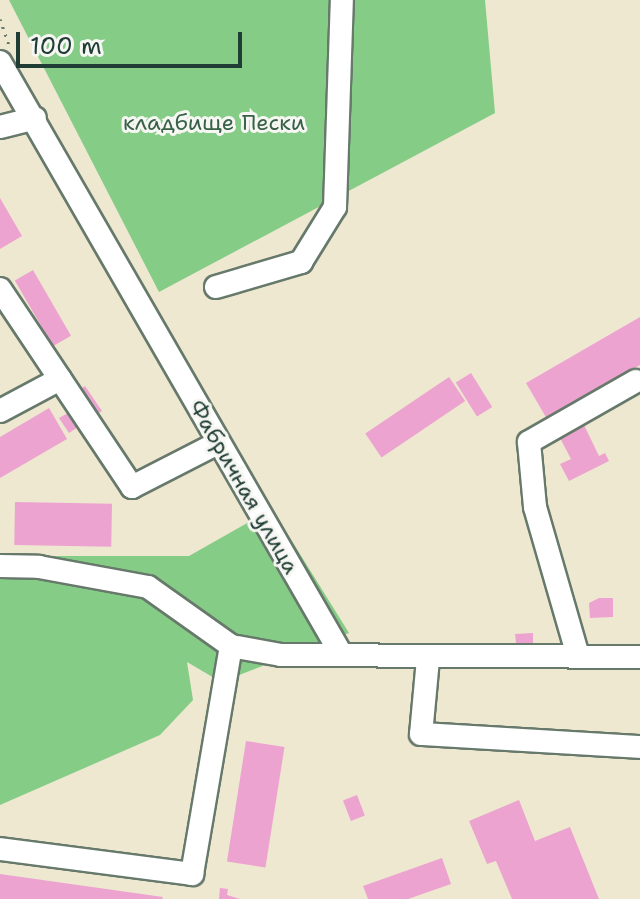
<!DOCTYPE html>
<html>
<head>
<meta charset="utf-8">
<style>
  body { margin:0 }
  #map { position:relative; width:640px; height:899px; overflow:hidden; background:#eee8d1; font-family:"Shantell Sans",sans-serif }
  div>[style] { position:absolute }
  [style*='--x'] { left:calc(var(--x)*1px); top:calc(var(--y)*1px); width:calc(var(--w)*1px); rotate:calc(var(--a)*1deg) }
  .green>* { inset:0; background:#85cc86 }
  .building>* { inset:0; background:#eda3d0; transform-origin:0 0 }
  .path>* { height:3px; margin-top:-1.5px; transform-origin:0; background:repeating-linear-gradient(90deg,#67796b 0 2px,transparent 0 8px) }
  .roads { filter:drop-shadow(2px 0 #67796b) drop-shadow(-2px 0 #67796b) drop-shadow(0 2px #67796b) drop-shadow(0 -2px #67796b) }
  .minor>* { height:22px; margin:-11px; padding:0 11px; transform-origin:11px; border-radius:11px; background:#fff }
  span { translate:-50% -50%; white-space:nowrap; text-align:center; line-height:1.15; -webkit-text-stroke:6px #f6f6f2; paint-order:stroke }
  .park-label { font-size:22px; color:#386148 }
  .street-label { font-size:22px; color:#1f3d34 }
  .scale { position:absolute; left:16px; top:32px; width:226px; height:36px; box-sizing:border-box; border:4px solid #1f3d34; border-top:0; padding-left:10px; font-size:24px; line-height:28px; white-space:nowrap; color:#1f3d34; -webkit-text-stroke:6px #f6f6f2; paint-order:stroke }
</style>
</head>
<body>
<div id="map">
  <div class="green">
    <i style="clip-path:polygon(9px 0,485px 0,495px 113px,159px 292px)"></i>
    <i style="clip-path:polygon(272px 509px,349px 633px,221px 682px,187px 662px,193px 700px,160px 735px,0 805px,0 556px,189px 556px)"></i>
  </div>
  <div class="building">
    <i style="clip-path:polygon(0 198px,22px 236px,0 249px)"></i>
    <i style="left:33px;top:270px;width:76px;height:21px;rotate:60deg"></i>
    <i style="clip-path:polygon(640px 317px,640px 365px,547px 419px,526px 383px)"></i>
    <i style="left:471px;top:373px;width:40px;height:18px;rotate:58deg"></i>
    <i style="left:449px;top:377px;width:29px;height:101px;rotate:56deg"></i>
    <i style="clip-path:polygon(85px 386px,102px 411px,69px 433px,59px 418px,68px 413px,61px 402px)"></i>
    <i style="clip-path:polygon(49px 408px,67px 439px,0 478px,0 437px)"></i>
    <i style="clip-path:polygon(584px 425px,599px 456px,605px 453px,609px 461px,569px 481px,560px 464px,571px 459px,560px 438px)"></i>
    <i style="left:15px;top:502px;width:97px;height:43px;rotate:1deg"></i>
    <i style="clip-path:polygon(599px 598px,613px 598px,613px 617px,590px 618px,589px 603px)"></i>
    <i style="clip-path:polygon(533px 633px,533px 643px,516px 643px,515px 634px)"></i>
    <i style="left:246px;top:741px;width:39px;height:122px;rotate:9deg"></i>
    <i style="left:357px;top:795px;width:22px;height:15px;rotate:69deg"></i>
    <i style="clip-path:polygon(519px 800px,535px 841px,570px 827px,599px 899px,512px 899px,496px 861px,487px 864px,469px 821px)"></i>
    <i style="clip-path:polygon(442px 858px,451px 884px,408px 899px,368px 899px,363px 886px)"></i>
    <i style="clip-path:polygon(0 874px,163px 897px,162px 899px,0 899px)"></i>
    <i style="clip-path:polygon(220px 888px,228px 889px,227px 895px,240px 899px,219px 899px)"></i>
  </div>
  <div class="path">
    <i style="--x:0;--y:19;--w:28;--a:71"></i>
  </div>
  <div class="roads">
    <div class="minor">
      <i style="--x:0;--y:62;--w:681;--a:60.05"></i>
      <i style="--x:0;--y:127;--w:36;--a:-14"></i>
      <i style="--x:216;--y:287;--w:89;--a:-16.4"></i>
      <i style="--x:301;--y:262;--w:65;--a:-58.3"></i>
      <i style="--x:335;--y:207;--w:207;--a:-88.1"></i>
      <i style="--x:0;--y:289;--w:238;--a:56.3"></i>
      <i style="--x:132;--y:487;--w:97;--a:-27.1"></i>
      <i style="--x:0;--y:411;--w:68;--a:-28.1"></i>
      <i style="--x:0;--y:566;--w:39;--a:1"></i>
      <i style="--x:39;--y:567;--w:111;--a:10.4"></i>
      <i style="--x:148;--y:587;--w:102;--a:35.4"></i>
      <i style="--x:231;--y:646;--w:51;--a:10.2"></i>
      <i style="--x:281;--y:655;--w:359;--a:0.3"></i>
      <i style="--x:578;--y:656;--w:155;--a:-106.1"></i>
      <i style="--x:535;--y:507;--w:65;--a:-95.3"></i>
      <i style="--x:529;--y:442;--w:123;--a:-29.7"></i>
      <i style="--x:428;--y:659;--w:75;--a:95.3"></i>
      <i style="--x:421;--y:734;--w:219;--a:3.4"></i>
      <i style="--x:0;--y:849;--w:194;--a:7.4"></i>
      <i style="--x:192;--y:874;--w:231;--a:-80.3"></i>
    </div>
  </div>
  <div class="park-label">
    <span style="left:214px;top:123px">кладбище Пески</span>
  </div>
  <div class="street-label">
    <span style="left:244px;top:487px;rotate:60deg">Фабричная улица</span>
  </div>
  <div class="scale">100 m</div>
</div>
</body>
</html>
